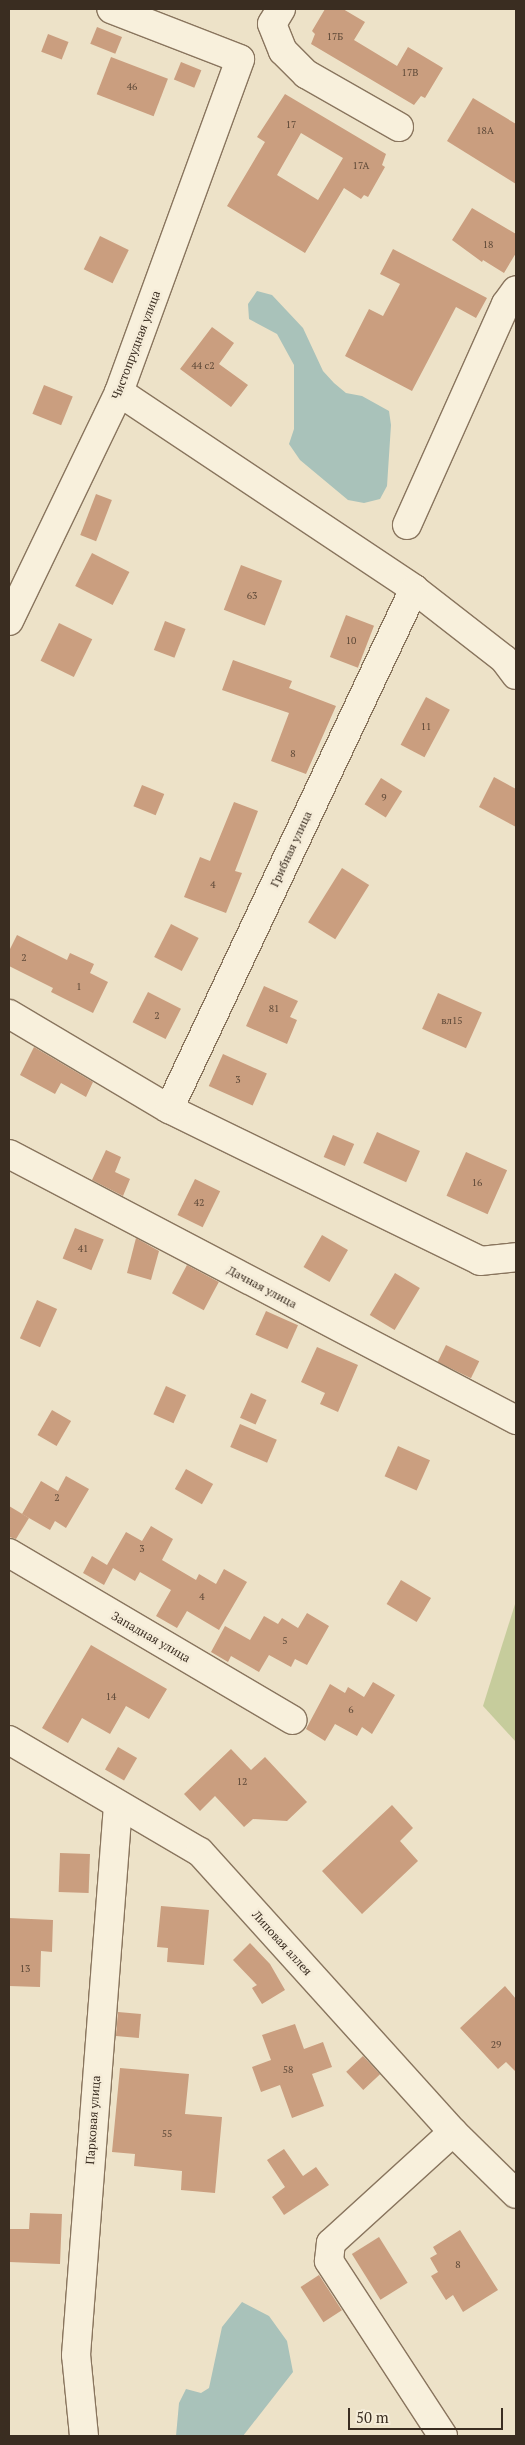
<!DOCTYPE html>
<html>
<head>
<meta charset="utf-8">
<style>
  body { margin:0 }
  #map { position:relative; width:525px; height:2445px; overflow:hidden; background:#ede2c8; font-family:"PT Serif",serif }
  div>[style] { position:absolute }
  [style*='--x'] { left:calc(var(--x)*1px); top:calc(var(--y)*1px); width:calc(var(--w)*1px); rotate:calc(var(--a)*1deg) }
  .green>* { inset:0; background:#c6cc9c }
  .water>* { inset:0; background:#a9c2ba }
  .building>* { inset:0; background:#ca9e7f; transform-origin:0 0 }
  .roads { filter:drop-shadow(1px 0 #89755e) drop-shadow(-1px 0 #89755e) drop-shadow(0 1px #89755e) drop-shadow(0 -1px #89755e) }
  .minor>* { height:28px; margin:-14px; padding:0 14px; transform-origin:14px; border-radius:14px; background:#f8f0dc }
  span { translate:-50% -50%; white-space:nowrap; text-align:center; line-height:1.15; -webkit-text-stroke:5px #f5ecd8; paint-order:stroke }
  .number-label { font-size:10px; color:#5e4938 }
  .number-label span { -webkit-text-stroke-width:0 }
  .street-label { font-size:12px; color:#3a2d21 }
  .frame { position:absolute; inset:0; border:10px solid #3a2d21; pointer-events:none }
  .scale { position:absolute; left:348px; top:2408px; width:155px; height:22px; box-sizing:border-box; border:2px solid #3a2d21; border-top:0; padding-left:6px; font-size:15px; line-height:18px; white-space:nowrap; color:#3a2d21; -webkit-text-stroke:4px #f5ecd8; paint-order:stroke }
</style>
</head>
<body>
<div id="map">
  <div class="green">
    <i style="clip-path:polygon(516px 1601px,516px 1742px,483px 1706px)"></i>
  </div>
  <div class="water">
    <i style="clip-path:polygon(257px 291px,272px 295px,303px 328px,323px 371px,334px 383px,346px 393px,362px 396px,389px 411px,391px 425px,387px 486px,380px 499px,364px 503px,348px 500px,300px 460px,289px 444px,294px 429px,294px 365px,277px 334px,249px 319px,248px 304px)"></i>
    <i style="clip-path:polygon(242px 2302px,269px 2316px,287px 2341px,293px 2372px,243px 2436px,176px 2436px,179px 2403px,186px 2389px,201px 2393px,209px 2388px,222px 2327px)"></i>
  </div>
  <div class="building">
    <i style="clip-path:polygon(325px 9px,343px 9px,365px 22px,354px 40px,397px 66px,408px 47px,443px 68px,425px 98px,421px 96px,414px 105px,311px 44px,315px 34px,312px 31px)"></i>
    <i style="left:97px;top:27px;width:27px;height:18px;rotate:22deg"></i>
    <i style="left:48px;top:34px;width:22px;height:19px;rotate:21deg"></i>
    <i style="left:111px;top:57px;width:61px;height:40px;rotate:21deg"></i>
    <i style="left:181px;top:62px;width:22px;height:19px;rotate:22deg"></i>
    <i style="clip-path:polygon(evenodd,285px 94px,386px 154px,382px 165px,385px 167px,368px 197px,364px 195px,361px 199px,344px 188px,305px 253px,227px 206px,265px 142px,257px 137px,285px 94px,301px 133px,343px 158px,318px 200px,277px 175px,301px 133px)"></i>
    <i style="clip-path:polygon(473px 98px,516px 124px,516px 184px,447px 141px)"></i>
    <i style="clip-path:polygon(472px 208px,516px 234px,516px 253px,504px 273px,483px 260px,482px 262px,452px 240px)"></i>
    <i style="left:100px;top:236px;width:32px;height:37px;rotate:26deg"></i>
    <i style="clip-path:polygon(393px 249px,487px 298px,476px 318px,456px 307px,412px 391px,345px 356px,369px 309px,383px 316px,400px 284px,380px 274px)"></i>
    <i style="clip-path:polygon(212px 327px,234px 343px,219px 364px,248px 385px,231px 407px,180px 369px)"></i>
    <i style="left:44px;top:385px;width:31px;height:31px;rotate:22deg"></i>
    <i style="left:96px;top:494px;width:17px;height:44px;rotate:21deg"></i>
    <i style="left:92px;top:553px;width:42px;height:37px;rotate:27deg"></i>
    <i style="left:241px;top:565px;width:44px;height:48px;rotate:21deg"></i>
    <i style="left:346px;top:615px;width:30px;height:45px;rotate:21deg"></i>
    <i style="left:165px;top:621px;width:22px;height:31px;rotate:21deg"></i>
    <i style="left:59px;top:623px;width:37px;height:42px;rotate:26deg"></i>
    <i style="clip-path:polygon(233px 660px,292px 681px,289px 688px,336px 706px,306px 774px,271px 761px,289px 713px,222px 690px)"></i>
    <i style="left:426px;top:697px;width:27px;height:54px;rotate:28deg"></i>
    <i style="clip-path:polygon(494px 777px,516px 789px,516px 827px,479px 807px)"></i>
    <i style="left:381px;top:778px;width:25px;height:31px;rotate:32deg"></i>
    <i style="left:142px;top:785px;width:24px;height:23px;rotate:22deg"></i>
    <i style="clip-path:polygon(234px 802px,258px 811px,235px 871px,242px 873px,226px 913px,184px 897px,200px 857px,210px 861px)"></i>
    <i style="left:342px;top:868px;width:32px;height:64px;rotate:32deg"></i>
    <i style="left:171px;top:924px;width:31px;height:37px;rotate:27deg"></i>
    <i style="clip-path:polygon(17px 935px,67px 960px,70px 953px,94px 964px,90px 973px,108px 982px,93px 1013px,51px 992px,53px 988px,9px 966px,9px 951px)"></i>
    <i style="clip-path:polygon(264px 986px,298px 1001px,290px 1017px,297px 1020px,287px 1044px,246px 1026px)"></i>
    <i style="left:148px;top:992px;width:37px;height:34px;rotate:27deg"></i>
    <i style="left:438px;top:993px;width:48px;height:39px;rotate:24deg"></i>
    <i style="clip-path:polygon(34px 1047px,93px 1082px,86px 1097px,61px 1083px,55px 1094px,20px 1075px)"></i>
    <i style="left:223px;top:1054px;width:48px;height:35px;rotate:24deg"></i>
    <i style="left:377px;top:1132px;width:47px;height:34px;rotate:24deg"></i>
    <i style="left:333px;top:1135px;width:23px;height:24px;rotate:23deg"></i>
    <i style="clip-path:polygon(106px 1150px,121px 1157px,115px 1172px,130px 1179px,123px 1196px,92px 1180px)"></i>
    <i style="left:466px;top:1152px;width:45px;height:48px;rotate:24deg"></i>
    <i style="left:195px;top:1179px;width:28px;height:40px;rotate:26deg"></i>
    <i style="left:75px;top:1228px;width:31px;height:33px;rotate:22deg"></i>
    <i style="left:322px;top:1235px;width:30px;height:37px;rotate:30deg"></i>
    <i style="clip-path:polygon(136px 1238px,159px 1251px,151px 1280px,127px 1273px)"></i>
    <i style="left:187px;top:1265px;width:36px;height:32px;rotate:28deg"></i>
    <i style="left:395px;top:1273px;width:29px;height:49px;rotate:31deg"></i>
    <i style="left:37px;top:1300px;width:22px;height:42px;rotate:24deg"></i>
    <i style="left:266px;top:1311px;width:35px;height:26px;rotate:24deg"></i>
    <i style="left:446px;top:1345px;width:37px;height:19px;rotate:26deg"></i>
    <i style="clip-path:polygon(317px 1347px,358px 1365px,338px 1412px,320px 1404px,325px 1393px,301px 1382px)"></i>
    <i style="left:166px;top:1386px;width:22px;height:31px;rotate:24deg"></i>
    <i style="left:251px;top:1393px;width:17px;height:27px;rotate:24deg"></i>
    <i style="left:52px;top:1410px;width:22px;height:29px;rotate:30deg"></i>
    <i style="left:240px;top:1424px;width:40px;height:25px;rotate:23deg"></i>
    <i style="left:398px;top:1446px;width:35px;height:33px;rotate:24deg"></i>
    <i style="left:186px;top:1469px;width:31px;height:23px;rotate:29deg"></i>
    <i style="clip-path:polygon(66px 1476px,89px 1489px,66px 1528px,55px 1521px,50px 1530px,22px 1514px,41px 1481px,58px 1491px)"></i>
    <i style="clip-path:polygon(9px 1506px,29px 1518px,16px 1539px,9px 1537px)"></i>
    <i style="clip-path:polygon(151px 1526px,173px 1539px,162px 1560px,196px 1580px,199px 1574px,216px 1584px,224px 1569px,247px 1582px,219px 1630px,187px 1611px,177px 1628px,156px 1616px,171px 1590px,140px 1572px,135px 1581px,113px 1568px,104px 1585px,83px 1573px,92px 1556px,107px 1565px,126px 1532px,142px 1541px)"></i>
    <i style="left:401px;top:1580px;width:35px;height:28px;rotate:31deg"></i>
    <i style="clip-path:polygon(307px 1613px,329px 1626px,307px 1665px,295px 1659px,291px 1667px,269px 1655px,259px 1672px,231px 1656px,228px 1662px,211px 1652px,225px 1626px,250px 1640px,264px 1616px,278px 1624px,282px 1618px,298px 1628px)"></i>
    <i style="clip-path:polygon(91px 1645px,167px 1689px,149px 1719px,126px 1706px,110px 1734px,82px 1718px,68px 1743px,42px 1728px)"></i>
    <i style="clip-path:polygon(373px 1682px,395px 1695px,372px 1734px,362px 1727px,357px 1736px,335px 1724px,325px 1741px,306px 1729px,330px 1684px,345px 1693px,348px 1687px,364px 1697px)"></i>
    <i style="left:118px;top:1747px;width:22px;height:26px;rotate:30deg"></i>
    <i style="clip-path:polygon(231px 1749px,251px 1770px,265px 1757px,307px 1802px,287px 1821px,253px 1819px,244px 1827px,215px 1796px,200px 1811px,184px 1794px)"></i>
    <i style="clip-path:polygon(392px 1805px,413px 1828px,400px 1841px,418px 1861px,362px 1914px,322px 1871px)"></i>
    <i style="left:60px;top:1853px;width:30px;height:39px;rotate:2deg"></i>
    <i style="clip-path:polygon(161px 1906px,209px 1910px,204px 1965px,167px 1962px,168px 1948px,157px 1947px)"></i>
    <i style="clip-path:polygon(9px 1918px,53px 1920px,52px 1952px,41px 1951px,40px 1987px,9px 1986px)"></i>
    <i style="clip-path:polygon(250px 1943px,270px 1964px,285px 1990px,262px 2004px,252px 1988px,257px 1985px,233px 1960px)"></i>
    <i style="clip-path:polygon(505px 1986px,516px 1999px,516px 2072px,506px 2062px,498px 2069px,460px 2028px)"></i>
    <i style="left:118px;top:2012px;width:23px;height:24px;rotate:5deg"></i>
    <i style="clip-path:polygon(295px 2024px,304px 2049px,323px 2042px,332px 2067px,312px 2074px,324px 2106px,292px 2118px,280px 2085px,261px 2092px,252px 2067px,271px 2060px,262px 2035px)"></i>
    <i style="left:363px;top:2056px;width:25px;height:23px;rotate:47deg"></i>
    <i style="clip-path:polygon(120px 2068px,189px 2074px,185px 2114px,222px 2117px,215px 2193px,181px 2190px,182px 2171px,134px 2166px,135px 2154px,112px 2152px)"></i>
    <i style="clip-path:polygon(284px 2149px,303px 2176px,316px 2167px,329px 2185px,284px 2215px,272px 2197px,285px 2187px,267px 2160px)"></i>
    <i style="clip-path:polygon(30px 2213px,62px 2214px,60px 2264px,9px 2262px,9px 2229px,29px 2229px)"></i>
    <i style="clip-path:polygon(460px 2230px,498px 2290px,463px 2312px,453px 2295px,446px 2300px,431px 2276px,438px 2272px,430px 2258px,437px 2254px,433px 2247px)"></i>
    <i style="left:379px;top:2237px;width:54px;height:32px;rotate:58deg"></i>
    <i style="left:319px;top:2275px;width:42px;height:22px;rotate:57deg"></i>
  </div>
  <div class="roads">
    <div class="minor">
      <i style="--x:281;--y:9;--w:17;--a:121"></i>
      <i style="--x:272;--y:24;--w:29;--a:68"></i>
      <i style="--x:283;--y:51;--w:33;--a:45"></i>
      <i style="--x:306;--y:74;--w:107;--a:29.7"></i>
      <i style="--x:119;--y:392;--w:355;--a:33.7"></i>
      <i style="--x:414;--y:589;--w:114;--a:37.9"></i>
      <i style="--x:504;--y:659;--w:20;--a:53"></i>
      <i style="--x:407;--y:525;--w:242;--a:-65.9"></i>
      <i style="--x:506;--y:304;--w:17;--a:-54"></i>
      <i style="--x:9;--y:621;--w:254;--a:-64.3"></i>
      <i style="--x:119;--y:392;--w:354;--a:-70"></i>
      <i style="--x:240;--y:59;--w:138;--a:-158.8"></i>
      <i style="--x:9;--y:1014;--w:186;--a:30.7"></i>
      <i style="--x:169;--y:1109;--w:346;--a:26"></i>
      <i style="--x:480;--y:1261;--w:36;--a:-6"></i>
      <i style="--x:169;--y:1109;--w:575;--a:-64.77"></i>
      <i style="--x:9;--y:1154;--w:573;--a:27.68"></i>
      <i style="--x:9;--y:1553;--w:329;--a:30.5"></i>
      <i style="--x:9;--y:1740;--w:221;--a:30.4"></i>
      <i style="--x:200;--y:1852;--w:377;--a:47.9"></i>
      <i style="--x:453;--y:2132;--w:88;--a:44.5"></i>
      <i style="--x:84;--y:2436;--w:81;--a:-95.6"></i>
      <i style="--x:76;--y:2355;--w:552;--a:-85.63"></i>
      <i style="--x:443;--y:2436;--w:209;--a:-123.1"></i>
      <i style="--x:329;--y:2261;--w:18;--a:-84"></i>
      <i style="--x:331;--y:2243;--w:165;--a:-42.3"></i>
    </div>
  </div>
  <div class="number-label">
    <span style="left:335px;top:37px">17Б</span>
    <span style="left:410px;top:73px">17В</span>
    <span style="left:132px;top:87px">46</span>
    <span style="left:291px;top:125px">17</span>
    <span style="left:485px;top:131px">18А</span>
    <span style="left:361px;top:166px">17А</span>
    <span style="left:488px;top:245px">18</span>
    <span style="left:203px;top:366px">44 с2</span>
    <span style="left:252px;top:596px">63</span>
    <span style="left:351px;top:641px">10</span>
    <span style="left:426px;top:727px">11</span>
    <span style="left:293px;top:754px">8</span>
    <span style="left:384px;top:798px">9</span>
    <span style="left:213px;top:885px">4</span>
    <span style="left:24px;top:958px">2</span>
    <span style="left:79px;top:987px">1</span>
    <span style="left:274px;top:1009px">81</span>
    <span style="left:157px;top:1016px">2</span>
    <span style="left:452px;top:1021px">вл15</span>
    <span style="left:238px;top:1080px">3</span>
    <span style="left:477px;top:1183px">16</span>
    <span style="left:199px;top:1203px">42</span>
    <span style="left:83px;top:1249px">41</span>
    <span style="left:57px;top:1498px">2</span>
    <span style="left:142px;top:1549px">3</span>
    <span style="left:202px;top:1597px">4</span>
    <span style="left:285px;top:1641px">5</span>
    <span style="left:111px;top:1697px">14</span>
    <span style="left:351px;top:1710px">6</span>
    <span style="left:242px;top:1782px">12</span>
    <span style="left:25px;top:1969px">13</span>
    <span style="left:496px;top:2045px">29</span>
    <span style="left:288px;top:2070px">58</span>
    <span style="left:167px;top:2134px">55</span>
    <span style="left:458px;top:2265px">8</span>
  </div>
  <div class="street-label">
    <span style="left:136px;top:345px;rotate:-69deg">Чистопрудная улица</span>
    <span style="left:291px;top:849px;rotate:-65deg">Грибная улица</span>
    <span style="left:262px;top:1287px;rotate:28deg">Дачная улица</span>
    <span style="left:151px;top:1637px;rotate:30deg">Западная улица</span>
    <span style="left:282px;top:1943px;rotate:48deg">Липовая аллея</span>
    <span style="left:93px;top:2120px;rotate:-86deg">Парковая улица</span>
  </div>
  <div class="frame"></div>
  <div class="scale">50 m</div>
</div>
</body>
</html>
